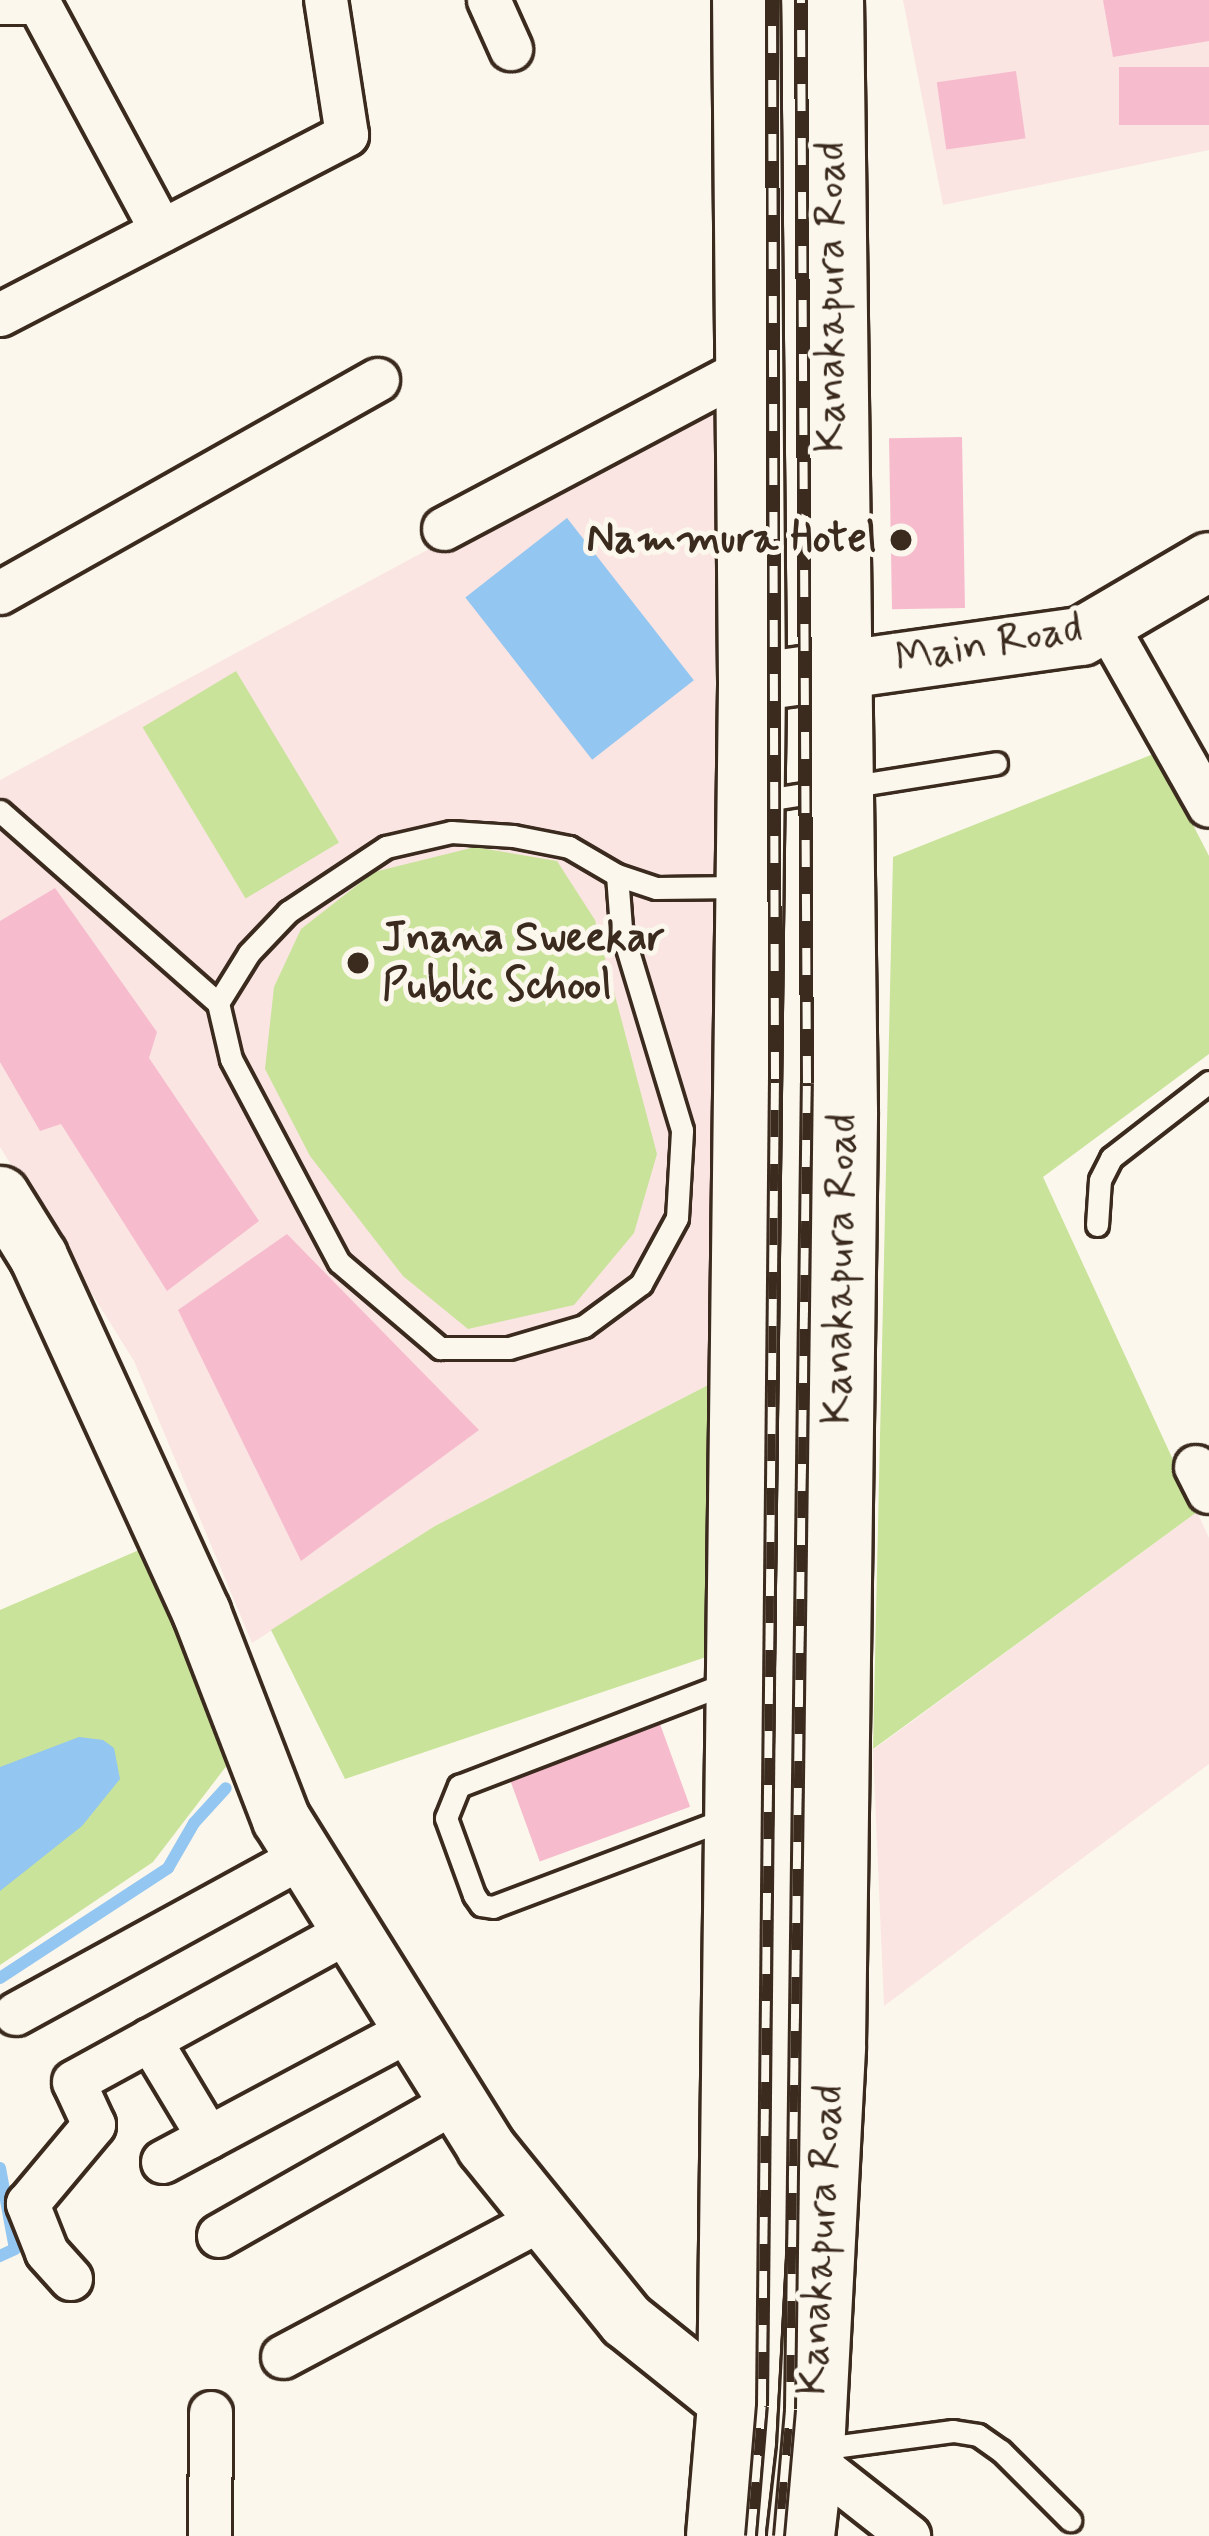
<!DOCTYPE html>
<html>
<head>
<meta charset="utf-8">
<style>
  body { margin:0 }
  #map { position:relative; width:1209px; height:2536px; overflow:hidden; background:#fbf7ec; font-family:Mynerve,sans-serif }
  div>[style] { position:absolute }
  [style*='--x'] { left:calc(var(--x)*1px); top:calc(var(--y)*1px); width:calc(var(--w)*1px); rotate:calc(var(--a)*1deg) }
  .built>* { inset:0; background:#fae5e3 }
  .green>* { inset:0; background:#c9e39a; transform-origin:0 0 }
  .water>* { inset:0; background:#93c6f0; transform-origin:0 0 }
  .stream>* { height:12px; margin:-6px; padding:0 6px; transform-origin:6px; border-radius:6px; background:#93c6f0 }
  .building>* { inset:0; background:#f6bccd; transform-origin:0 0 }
  .roads { filter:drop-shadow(3px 0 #3b2a1e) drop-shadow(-3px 0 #3b2a1e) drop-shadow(0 3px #3b2a1e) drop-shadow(0 -3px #3b2a1e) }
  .lane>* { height:21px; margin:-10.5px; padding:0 10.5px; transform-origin:10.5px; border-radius:10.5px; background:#fbf7ec }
  .street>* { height:42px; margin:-21px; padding:0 21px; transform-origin:21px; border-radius:21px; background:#fbf7ec }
  .secondary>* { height:57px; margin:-28.5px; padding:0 28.5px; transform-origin:28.5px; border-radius:28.5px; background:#fbf7ec }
  .highway>* { height:66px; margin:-33px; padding:0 33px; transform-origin:33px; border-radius:33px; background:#fbf7ec }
  .rail>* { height:14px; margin-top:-7px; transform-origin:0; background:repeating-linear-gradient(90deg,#fbf7ec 0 27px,#3b2a1e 0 54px); box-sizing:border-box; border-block:3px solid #3b2a1e }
  .dots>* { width:33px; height:33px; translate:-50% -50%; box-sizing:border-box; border:6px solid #fbf7ec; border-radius:50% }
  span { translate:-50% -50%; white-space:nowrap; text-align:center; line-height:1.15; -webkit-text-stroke:10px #fbf7ec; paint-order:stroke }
  .street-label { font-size:42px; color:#3b2a1e }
  .poi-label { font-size:42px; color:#3b2a1e; font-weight:700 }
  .right { translate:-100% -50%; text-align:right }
  .left { translate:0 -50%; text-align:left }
</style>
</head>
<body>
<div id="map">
  <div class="built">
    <i style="clip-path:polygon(903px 0,1209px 0,1209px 150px,943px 205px)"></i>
    <i style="clip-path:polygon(715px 395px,716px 1381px,435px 1526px,252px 1643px,134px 1361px,0 1147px,0 780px)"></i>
    <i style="clip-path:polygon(1197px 1512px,1209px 1538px,1209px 1764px,884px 2006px,873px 1750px)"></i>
  </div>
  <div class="green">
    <i style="left:236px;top:671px;width:200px;height:109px;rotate:59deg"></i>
    <i style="clip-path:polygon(1156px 753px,1209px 856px,1209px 1054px,1043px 1177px,1197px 1512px,873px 1749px,893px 857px)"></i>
    <i style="clip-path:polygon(475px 847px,557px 861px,595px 920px,657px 1154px,634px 1233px,574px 1305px,468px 1329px,403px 1276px,310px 1156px,265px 1069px,274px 987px,301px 929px,374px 872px)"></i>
    <i style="clip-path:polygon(716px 1381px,715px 1654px,345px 1779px,271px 1630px,435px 1526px)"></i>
    <i style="clip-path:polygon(146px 1547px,234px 1756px,153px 1862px,0 1965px,0 1610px)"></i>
  </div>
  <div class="water">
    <i style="left:567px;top:518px;width:206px;height:129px;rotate:52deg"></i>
    <i style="clip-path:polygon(79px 1737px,103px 1740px,114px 1748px,120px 1779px,82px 1826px,0 1891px,0 1767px)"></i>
  </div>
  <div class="stream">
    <i style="--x:0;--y:1978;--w:201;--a:-33.2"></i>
    <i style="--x:168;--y:1868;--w:52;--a:-60"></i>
    <i style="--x:194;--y:1823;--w:47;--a:-47.6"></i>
    <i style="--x:0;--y:2168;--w:82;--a:79.5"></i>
    <i style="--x:15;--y:2249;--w:17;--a:155"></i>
  </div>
  <div class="building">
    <i style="clip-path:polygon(1103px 0,1209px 0,1209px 41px,1113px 57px)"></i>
    <i style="left:1209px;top:67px;width:58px;height:90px;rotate:90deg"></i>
    <i style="left:1016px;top:71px;width:68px;height:80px;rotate:82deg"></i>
    <i style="left:962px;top:437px;width:171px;height:73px;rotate:89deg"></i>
    <i style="clip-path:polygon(55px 888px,157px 1032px,149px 1058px,259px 1221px,167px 1291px,61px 1124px,40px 1131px,0 1062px,0 921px)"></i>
    <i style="clip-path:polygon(287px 1234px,479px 1430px,301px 1561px,178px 1310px)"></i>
    <i style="left:660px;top:1724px;width:88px;height:160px;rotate:70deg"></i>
  </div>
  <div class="roads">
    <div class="lane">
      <i style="--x:760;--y:801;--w:239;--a:-9.1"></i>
      <i style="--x:0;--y:811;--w:290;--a:41.4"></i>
      <i style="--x:218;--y:1003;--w:57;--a:76.9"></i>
      <i style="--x:231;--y:1059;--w:230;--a:62"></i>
      <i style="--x:339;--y:1262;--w:133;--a:40.4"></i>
      <i style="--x:440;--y:1348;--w:69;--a:0"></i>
      <i style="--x:509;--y:1348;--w:78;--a:-16.3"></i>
      <i style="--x:584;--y:1326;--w:71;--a:-36.4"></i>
      <i style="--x:641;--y:1284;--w:75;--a:-61.4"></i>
      <i style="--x:677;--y:1218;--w:88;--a:-86.7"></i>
      <i style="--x:682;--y:1130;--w:211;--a:-106.8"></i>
      <i style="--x:621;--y:928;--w:53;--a:-94.3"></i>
      <i style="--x:218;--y:1003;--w:59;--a:-58.2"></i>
      <i style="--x:249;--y:953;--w:57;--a:-46.4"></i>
      <i style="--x:288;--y:912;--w:118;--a:-33.6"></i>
      <i style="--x:386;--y:847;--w:67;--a:-13"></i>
      <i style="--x:451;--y:832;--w:62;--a:3.7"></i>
      <i style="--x:513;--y:836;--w:57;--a:11.1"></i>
      <i style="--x:569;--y:847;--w:56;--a:30.3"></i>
      <i style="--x:617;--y:875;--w:41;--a:18.4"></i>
      <i style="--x:656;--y:888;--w:84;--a:-0.7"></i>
      <i style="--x:1097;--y:1225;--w:45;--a:-86.2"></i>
      <i style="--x:1100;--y:1180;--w:25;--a:-63"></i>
      <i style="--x:1111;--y:1158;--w:124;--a:-37.8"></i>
      <i style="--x:731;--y:1817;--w:254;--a:159.3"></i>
      <i style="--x:493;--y:1907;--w:12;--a:-171"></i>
      <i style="--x:481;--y:1905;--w:12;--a:-125"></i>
      <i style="--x:474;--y:1895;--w:82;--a:-110"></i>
      <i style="--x:446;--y:1818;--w:35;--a:-68"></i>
      <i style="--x:459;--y:1786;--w:292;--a:-21"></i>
      <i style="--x:818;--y:2449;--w:136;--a:-7.6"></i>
      <i style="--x:953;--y:2431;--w:25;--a:9"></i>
      <i style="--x:978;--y:2435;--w:28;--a:35"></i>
      <i style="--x:1001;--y:2451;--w:98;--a:45"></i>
    </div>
    <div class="street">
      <i style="--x:489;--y:0;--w:54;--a:65.8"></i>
      <i style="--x:0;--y:3;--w:39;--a:0"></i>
      <i style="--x:39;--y:3;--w:259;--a:61.7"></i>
      <i style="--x:0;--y:315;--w:391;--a:-27.4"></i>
      <i style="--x:347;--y:135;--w:137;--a:-98.8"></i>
      <i style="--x:444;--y:529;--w:346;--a:-27.9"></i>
      <i style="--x:0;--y:593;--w:434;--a:-29.4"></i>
      <i style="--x:1105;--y:622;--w:211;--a:60.5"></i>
      <i style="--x:1196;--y:1467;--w:28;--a:63"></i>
      <i style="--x:16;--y:2014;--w:328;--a:-28.7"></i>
      <i style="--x:150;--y:2040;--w:114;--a:59"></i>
      <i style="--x:163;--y:2162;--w:282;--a:-28.1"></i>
      <i style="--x:219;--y:2236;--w:274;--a:-29.6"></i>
      <i style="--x:71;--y:2279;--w:36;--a:-132"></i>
      <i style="--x:47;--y:2252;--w:52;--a:-111.6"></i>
      <i style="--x:28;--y:2204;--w:103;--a:-50.1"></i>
      <i style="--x:94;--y:2125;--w:47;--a:-114.9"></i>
      <i style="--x:74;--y:2082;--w:315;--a:-28.7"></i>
      <i style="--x:283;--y:2357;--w:296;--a:-28"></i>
      <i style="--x:811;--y:2459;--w:125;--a:38.2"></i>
      <i style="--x:210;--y:2536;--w:123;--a:-89.5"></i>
    </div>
    <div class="secondary">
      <i style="--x:752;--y:682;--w:332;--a:-8"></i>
      <i style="--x:1081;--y:636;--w:148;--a:-30.4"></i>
      <i style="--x:0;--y:1195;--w:72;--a:58.1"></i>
      <i style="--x:38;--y:1256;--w:392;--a:65.4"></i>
      <i style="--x:201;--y:1612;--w:222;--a:68.9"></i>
      <i style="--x:281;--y:1819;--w:385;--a:58"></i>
      <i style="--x:485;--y:2146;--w:224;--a:51"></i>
      <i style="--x:626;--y:2320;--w:134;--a:38.7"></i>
    </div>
    <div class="highway">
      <i style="--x:720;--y:2536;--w:132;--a:-85.2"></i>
      <i style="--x:731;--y:2404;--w:1722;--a:-89.3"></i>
      <i style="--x:752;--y:682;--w:682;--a:-90.5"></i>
      <i style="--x:801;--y:2536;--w:87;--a:-83.4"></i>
      <i style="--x:811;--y:2450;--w:405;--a:-87"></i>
      <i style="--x:832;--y:2046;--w:934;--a:-89.26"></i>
      <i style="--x:844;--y:1112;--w:1112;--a:-90.72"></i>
    </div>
  </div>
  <div class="rail">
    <i style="--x:751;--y:2536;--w:130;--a:-85.2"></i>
    <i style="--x:762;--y:2406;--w:1327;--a:-89.44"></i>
    <i style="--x:775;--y:1079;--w:1079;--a:-90.16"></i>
    <i style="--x:779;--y:2536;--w:127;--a:-85"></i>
    <i style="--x:790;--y:2409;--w:1326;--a:-89.27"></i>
    <i style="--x:807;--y:1083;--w:1083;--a:-90.32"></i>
  </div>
  <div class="dots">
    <i style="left:901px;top:540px;background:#3b2a1e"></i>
    <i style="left:358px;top:963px;background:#3b2a1e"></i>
  </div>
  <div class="street-label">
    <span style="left:832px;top:297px;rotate:-90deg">Kanakapura Road</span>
    <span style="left:989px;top:645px;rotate:-10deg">Main Road</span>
    <span style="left:841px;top:1269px;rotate:-89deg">Kanakapura Road</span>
    <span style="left:822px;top:2240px;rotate:-87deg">Kanakapura Road</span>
  </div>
  <div class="poi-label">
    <span class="right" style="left:877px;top:540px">Nammura Hotel</span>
    <span class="left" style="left:382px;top:963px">Jnana Sweekar<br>Public School</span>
  </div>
</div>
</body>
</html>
